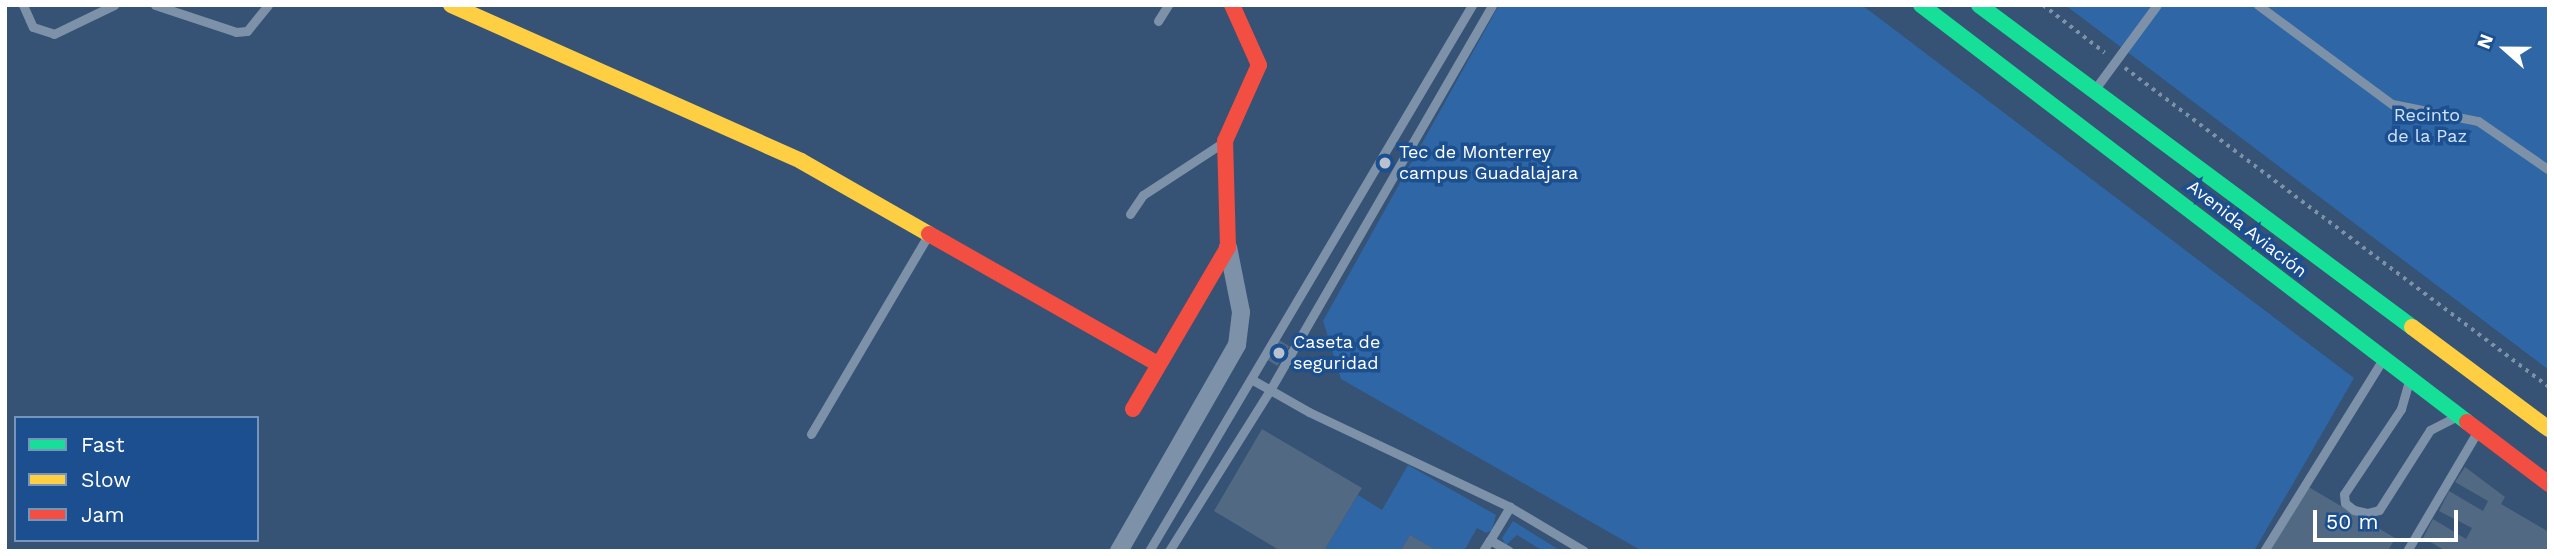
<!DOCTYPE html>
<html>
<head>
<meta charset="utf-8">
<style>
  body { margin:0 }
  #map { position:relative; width:2554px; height:556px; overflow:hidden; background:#365274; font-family:"Work Sans",sans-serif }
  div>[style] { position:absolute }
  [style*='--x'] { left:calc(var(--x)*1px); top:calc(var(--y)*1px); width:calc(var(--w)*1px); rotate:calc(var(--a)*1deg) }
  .green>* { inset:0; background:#2f66a5 }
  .building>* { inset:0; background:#526984; transform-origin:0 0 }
  .path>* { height:3.5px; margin-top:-1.75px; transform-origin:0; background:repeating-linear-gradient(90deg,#7d92a8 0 3.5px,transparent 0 8.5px) }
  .lane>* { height:9px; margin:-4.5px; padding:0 4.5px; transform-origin:4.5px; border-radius:4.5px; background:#7d92a8 }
  .street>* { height:18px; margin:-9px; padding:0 9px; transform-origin:9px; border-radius:9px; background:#7d92a8 }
  .fast>* { height:16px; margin:-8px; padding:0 8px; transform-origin:8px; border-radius:8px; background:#16e098 }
  .slow>* { height:16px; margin:-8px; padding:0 8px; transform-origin:8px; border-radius:8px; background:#ffcf43 }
  .jam>* { height:16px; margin:-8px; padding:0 8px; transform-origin:8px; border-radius:8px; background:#f24e42 }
  .dots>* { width:19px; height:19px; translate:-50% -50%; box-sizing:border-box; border:4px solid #1b4f8f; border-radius:50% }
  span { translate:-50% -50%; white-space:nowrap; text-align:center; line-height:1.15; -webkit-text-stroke:7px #1b4f8f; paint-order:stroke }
  .park-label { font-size:18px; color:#cfe3fa }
  .poi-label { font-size:18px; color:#fff }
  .left { translate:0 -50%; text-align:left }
  .street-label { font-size:18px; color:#fff }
  .frame { position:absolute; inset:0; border:7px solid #fff; pointer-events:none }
  .legend { position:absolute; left:14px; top:416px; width:245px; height:126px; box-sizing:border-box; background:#1b4f8f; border:2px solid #7695bc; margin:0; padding:9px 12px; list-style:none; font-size:21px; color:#fff }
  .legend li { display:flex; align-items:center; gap:14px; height:35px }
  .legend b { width:35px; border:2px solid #7695bc }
  .north { position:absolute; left:2470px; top:14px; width:70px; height:70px; -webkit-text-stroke:5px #1b4f8f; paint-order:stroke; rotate:291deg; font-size:19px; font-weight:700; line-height:28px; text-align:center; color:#fff }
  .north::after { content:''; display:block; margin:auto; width:24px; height:32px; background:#fff; clip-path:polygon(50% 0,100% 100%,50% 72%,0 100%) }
  .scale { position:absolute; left:2313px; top:510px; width:145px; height:32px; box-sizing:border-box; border:4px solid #fff; border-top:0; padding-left:9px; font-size:21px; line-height:24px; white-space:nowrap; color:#fff; -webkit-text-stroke:5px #1b4f8f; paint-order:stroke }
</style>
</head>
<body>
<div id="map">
  <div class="green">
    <i style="clip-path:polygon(1499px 5px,1862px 5px,2354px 378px,2254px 551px,1642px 551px,1341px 379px,1323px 321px)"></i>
    <i style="clip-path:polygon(2065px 5px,2549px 5px,2549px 370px)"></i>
    <i style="clip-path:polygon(1408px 465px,1496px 515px,1492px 530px,1486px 533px,1477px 528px,1464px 551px,1438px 551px,1410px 535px,1400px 551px,1324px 551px,1358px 495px,1382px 510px)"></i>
    <i style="clip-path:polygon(1513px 521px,1561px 551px,1543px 551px,1517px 535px,1506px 545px,1502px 538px)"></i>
  </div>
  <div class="building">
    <i style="left:1279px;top:340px;width:12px;height:23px;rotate:31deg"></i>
    <i style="clip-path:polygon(1262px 429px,1362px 488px,1324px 551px,1281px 551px,1214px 511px)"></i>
    <i style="clip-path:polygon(2465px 467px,2505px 497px,2501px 504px,2549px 532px,2549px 551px,2446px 551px,2423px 538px,2433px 519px,2466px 539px,2472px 528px,2439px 511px,2449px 491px,2483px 511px,2488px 501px,2455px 482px)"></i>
    <i style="clip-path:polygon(2307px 486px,2395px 538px,2388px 551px,2269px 551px)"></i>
    <i style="clip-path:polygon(1410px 535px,1438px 551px,1400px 551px)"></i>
  </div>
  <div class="path">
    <i style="--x:2043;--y:5;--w:78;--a:37.7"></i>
    <i style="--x:2125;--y:68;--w:531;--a:36.96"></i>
  </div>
  <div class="lane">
    <i style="--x:23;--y:5;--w:24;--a:66"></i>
    <i style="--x:33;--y:27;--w:22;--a:18"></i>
    <i style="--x:54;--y:34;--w:67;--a:-25.8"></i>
    <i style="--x:155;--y:5;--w:85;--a:18.4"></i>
    <i style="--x:236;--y:32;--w:11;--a:-5"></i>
    <i style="--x:247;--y:31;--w:33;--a:-51"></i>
    <i style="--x:2258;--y:5;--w:167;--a:36.5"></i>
    <i style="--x:2392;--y:104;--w:88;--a:11.2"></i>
    <i style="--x:2478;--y:121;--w:86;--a:34.6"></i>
    <i style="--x:1158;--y:21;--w:19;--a:-58"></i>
    <i style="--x:2095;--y:89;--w:104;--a:-53.6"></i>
    <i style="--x:1130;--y:214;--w:23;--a:-56"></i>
    <i style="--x:1143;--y:195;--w:93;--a:-33.2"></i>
    <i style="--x:1251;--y:379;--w:67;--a:29.6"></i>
    <i style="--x:1309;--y:412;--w:222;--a:25.3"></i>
    <i style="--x:1510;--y:507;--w:86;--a:30.7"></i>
    <i style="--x:2409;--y:381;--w:29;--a:106"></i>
    <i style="--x:2401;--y:409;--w:102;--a:123.8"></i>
    <i style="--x:2344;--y:494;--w:9;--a:84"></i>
    <i style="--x:2345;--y:503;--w:11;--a:38"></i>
    <i style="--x:2354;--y:510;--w:13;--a:13"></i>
    <i style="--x:2367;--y:513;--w:12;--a:-14"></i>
    <i style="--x:2379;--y:510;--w:95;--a:-57.5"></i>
    <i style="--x:2430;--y:430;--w:28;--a:-27"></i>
    <i style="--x:811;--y:434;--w:232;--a:-59.5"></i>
    <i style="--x:1490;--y:540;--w:39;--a:-59"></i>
    <i style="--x:1149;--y:551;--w:634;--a:-59.39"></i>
    <i style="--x:1169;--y:551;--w:190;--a:-57.9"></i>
    <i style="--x:1270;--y:390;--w:444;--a:-60"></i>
    <i style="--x:1483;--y:551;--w:13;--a:-58"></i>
    <i style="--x:1490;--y:540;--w:22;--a:30"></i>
    <i style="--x:2264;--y:551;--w:226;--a:-58.2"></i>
    <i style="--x:2407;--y:551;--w:138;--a:-59.5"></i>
  </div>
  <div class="street">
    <i style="--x:1119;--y:551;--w:237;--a:-60.2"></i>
    <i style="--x:1237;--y:345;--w:33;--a:-83"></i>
    <i style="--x:1241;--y:312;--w:66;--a:-101.3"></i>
  </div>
  <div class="fast">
    <i style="--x:1921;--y:5;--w:687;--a:37.37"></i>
    <i style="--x:1979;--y:5;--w:540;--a:36.64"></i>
  </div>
  <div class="slow">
    <i style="--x:451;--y:5;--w:383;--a:24"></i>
    <i style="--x:801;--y:161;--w:147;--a:29.7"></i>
    <i style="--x:2412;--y:327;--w:171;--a:36.7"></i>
  </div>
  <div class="jam">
    <i style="--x:929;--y:234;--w:263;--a:29.6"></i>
    <i style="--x:1133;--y:409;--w:188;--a:-59.6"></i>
    <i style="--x:1228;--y:247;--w:106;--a:-91.6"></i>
    <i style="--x:1225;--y:141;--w:83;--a:-65.9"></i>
    <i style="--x:1259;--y:65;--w:66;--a:-114.2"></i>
    <i style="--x:2467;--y:422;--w:103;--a:37.1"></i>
  </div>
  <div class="dots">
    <i style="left:1385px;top:163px;background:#b9c2ce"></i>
    <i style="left:1279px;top:353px;background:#b9c2ce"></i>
  </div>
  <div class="park-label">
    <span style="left:2427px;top:126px">Recinto<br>de la Paz</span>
  </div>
  <div class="poi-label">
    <span class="left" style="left:1399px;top:163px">Tec de Monterrey<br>campus Guadalajara</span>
    <span class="left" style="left:1293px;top:353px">Caseta de<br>seguridad</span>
  </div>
  <div class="street-label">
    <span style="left:2247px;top:229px;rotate:38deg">Avenida Aviación</span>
  </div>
  <div class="frame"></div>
  <ul class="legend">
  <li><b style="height:9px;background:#16e098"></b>Fast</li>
  <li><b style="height:9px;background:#ffcf43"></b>Slow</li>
  <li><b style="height:9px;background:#f24e42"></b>Jam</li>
  </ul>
  <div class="north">N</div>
  <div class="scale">50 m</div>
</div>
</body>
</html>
